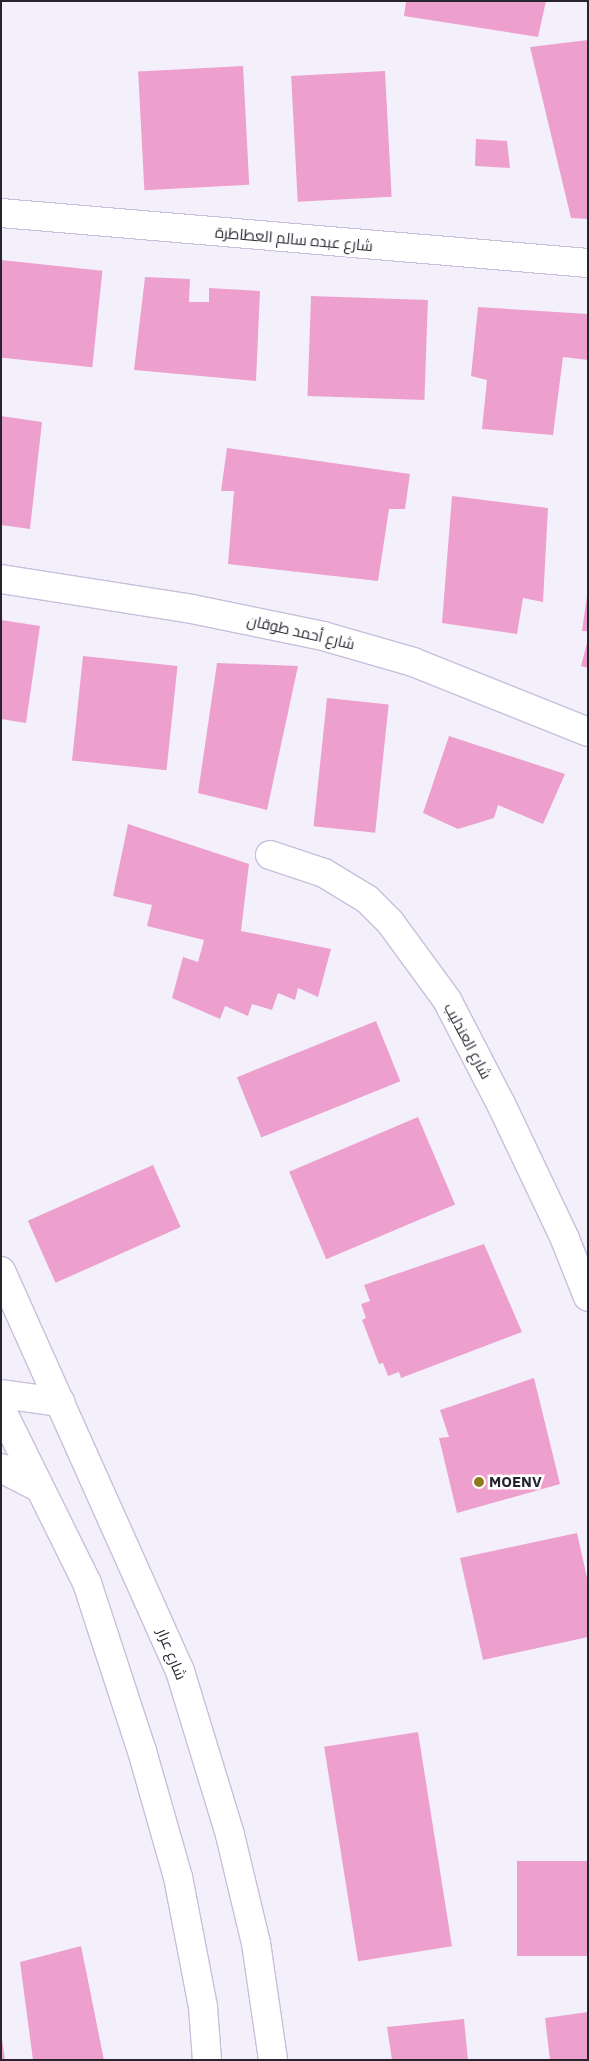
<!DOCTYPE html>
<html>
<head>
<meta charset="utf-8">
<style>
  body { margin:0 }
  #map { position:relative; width:589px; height:2061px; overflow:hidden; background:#f3f0fc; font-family:"IBM Plex Sans",Cairo,sans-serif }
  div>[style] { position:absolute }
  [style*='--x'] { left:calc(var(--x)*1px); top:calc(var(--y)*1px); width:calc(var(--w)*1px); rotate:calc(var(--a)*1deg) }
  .building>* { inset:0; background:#eda0cd; transform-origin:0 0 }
  .roads { filter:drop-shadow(1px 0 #c7bfdc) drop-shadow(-1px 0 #c7bfdc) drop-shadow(0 1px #c7bfdc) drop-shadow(0 -1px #c7bfdc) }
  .minor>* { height:28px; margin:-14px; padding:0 14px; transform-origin:14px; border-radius:14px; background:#fff }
  .major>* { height:28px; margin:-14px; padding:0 14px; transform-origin:14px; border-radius:14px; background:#fff }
  .dots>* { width:14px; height:14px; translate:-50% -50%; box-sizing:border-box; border:2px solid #fff; border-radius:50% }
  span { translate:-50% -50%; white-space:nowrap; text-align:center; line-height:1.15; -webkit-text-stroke:5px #fff; paint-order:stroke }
  .street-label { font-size:15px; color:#27242f }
  .poi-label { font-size:15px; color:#27242f; font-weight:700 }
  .left { translate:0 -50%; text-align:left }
  .frame { position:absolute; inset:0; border:2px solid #27242f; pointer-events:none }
</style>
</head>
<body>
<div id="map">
  <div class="building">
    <i style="clip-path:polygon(406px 1px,546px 1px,538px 37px,404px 16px)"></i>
    <i style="clip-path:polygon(588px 40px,588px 219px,571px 218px,530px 47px)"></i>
    <i style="left:243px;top:66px;width:119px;height:105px;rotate:87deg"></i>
    <i style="left:385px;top:71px;width:126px;height:94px;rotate:87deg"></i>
    <i style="clip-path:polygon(476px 139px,507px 141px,510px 168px,475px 166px)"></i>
    <i style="left:1px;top:260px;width:102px;height:97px;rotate:6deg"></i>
    <i style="clip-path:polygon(145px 277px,190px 279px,189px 302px,209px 302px,209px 288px,260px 291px,256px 381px,134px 370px)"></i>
    <i style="left:311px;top:296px;width:117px;height:100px;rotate:2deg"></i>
    <i style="clip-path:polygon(478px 307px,588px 314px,588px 360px,563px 357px,553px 435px,482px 429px,487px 380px,471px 376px)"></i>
    <i style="clip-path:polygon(1px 416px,42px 422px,30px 529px,1px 525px)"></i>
    <i style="clip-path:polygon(227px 448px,410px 474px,405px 509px,389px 509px,378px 581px,228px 564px,234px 491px,221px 491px)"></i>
    <i style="clip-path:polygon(452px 496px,548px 508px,543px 602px,523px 598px,517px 634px,442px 623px)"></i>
    <i style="clip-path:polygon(587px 596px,588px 596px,588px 631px,582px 631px)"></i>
    <i style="clip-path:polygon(1px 620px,40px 626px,26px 723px,1px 719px)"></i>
    <i style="clip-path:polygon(587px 643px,588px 644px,588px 668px,581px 666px)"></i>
    <i style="left:83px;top:656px;width:95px;height:105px;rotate:6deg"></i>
    <i style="clip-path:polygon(217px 663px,298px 666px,267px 810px,198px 793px)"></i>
    <i style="left:327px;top:698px;width:62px;height:129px;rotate:6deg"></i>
    <i style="clip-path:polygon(449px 736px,565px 774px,543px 824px,498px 805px,494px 818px,458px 829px,423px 813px)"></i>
    <i style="clip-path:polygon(128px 824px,249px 864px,241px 931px,331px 949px,318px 997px,298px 988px,295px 1000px,278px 993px,272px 1010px,252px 1004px,248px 1016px,225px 1006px,220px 1019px,172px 998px,183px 957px,198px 962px,204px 940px,147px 926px,152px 905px,113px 896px)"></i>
    <i style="left:376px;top:1021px;width:65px;height:150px;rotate:68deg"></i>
    <i style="left:418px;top:1117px;width:95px;height:140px;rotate:67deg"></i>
    <i style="left:153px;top:1165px;width:68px;height:137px;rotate:66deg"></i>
    <i style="clip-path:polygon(484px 1244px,522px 1332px,401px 1378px,399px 1372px,388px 1376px,383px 1363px,379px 1364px,362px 1320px,366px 1318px,361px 1304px,370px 1301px,364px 1285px)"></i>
    <i style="clip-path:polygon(534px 1378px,560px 1484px,457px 1513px,439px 1438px,449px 1437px,440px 1410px)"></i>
    <i style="clip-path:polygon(577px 1533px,588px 1582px,588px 1637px,483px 1660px,460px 1558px)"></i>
    <i style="left:418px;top:1732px;width:217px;height:95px;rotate:81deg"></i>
    <i style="left:588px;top:1861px;width:95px;height:71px;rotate:90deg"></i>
    <i style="clip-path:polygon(81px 1946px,104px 2060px,33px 2060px,20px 1962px)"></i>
    <i style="clip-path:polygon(588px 2012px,588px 2060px,550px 2060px,545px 2018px)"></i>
    <i style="clip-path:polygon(464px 2019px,468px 2060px,392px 2060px,387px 2027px)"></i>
    <i style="clip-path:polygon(1px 2039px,2px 2039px,5px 2060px,1px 2060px)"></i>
  </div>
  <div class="roads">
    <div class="minor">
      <i style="--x:1;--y:213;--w:589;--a:4.87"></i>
      <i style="--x:1;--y:579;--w:193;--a:8.9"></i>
      <i style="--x:192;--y:609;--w:134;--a:11.6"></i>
      <i style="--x:323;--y:636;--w:94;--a:16.1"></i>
      <i style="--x:413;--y:662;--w:188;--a:21.8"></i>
      <i style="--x:270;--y:855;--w:57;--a:18.4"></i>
      <i style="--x:324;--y:873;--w:50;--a:31.2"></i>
      <i style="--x:367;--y:899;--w:33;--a:45"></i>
      <i style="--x:390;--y:922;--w:97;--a:53.8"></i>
      <i style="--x:447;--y:1000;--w:117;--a:62.6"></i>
      <i style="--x:501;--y:1104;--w:149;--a:64.6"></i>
      <i style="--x:565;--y:1239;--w:62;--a:68.4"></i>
      <i style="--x:1;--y:1468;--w:42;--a:27.2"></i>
    </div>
    <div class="major">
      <i style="--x:1;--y:1271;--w:438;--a:65.9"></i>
      <i style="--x:180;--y:1671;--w:171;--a:73"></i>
      <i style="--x:230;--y:1835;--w:111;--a:76.5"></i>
      <i style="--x:256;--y:1943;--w:118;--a:81.7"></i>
      <i style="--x:1;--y:1394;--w:60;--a:7.7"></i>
      <i style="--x:1;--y:1409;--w:194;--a:63.7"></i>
      <i style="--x:87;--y:1583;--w:177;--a:71.9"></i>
      <i style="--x:142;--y:1751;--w:131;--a:74.1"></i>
      <i style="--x:178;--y:1877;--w:132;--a:79.1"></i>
      <i style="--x:203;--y:2007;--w:53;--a:85.7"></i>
    </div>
  </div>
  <div class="dots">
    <i style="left:479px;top:1482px;background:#8d7a1f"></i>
  </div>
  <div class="street-label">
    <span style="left:294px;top:239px;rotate:5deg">شارع عبده سالم العطاطرة</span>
    <span style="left:301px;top:632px;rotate:13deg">شارع أحمد طوقان</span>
    <span style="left:468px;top:1041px;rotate:62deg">شارع العندليب</span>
    <span style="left:172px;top:1654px;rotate:68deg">شارع عرار</span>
  </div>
  <div class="poi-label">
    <span class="left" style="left:489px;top:1482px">MOENV</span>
  </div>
  <div class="frame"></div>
</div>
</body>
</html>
